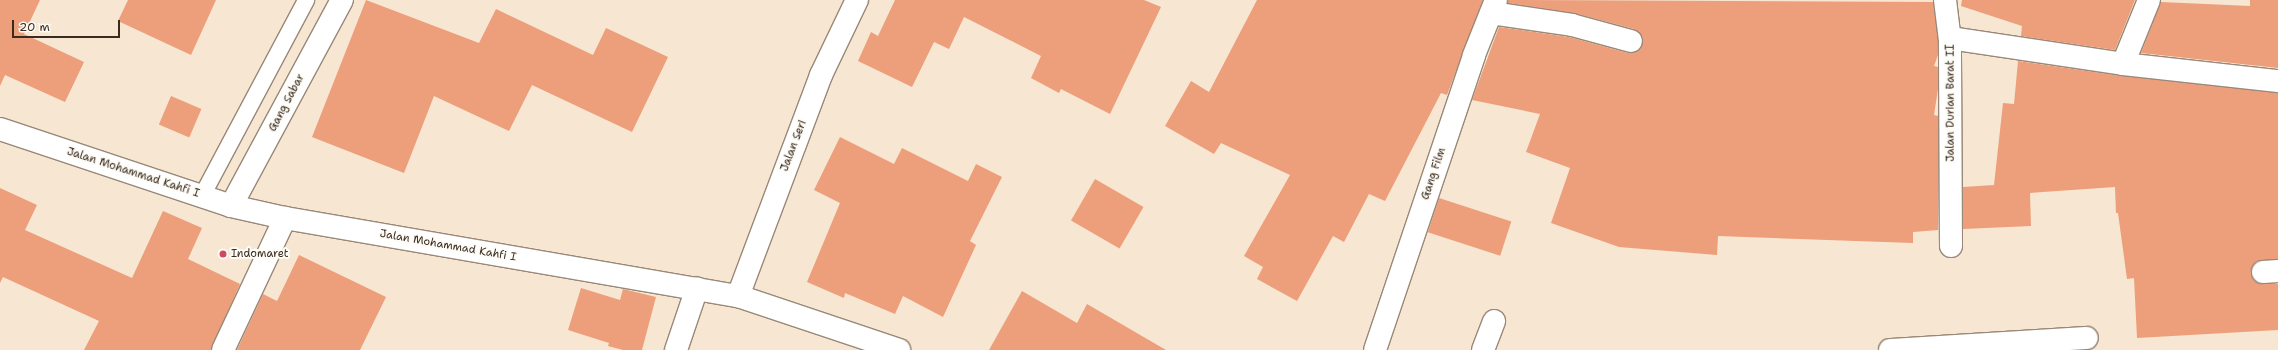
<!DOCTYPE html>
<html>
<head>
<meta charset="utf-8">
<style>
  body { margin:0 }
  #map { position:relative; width:2278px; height:350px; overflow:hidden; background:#f7e6d1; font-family:"Shantell Sans",sans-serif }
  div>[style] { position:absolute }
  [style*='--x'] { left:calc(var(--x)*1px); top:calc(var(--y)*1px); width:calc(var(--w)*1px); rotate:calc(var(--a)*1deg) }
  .building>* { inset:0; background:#ed9e7b; transform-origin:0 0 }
  .roads { filter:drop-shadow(1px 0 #998878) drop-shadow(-1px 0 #998878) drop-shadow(0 1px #998878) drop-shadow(0 -1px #998878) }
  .service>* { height:16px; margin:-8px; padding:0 8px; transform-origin:8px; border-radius:8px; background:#fff }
  .minor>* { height:22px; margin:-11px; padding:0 11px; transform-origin:11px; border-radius:11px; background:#fff }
  .secondary>* { height:22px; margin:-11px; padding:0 11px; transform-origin:11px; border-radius:11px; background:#fff }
  .dots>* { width:11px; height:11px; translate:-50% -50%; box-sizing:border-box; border:2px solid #fdfcf7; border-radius:50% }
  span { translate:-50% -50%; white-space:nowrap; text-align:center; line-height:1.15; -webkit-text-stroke:4px #fdfcf7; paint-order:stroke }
  .street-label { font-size:11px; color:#3b2a1e }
  .poi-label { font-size:11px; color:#3b2a1e }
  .left { translate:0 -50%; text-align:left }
  .scale { position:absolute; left:12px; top:20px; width:108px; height:18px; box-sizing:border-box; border:2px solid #3b2a1e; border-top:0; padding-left:5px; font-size:12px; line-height:14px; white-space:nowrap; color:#3b2a1e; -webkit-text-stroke:3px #fdfcf7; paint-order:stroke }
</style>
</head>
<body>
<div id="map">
  <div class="building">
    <i style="clip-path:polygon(0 0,40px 0,24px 34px,84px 62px,65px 102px,5px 75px,0 86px)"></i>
    <i style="clip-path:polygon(128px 0,216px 0,191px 55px,118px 21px)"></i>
    <i style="clip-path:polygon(366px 0,479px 43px,496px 9px,593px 55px,606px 28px,668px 57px,632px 132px,532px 85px,509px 131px,434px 96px,404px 173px,312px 137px)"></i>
    <i style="clip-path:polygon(895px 0,1144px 0,1161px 7px,1110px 114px,1061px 89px,1059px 93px,1031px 78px,1041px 56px,964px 17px,949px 49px,934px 42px,912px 87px,858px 61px,871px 32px,878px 36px)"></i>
    <i style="clip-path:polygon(1257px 0,1483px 0,1447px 95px,1441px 93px,1385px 201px,1369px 194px,1344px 242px,1333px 236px,1297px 301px,1257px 279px,1263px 267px,1244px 256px,1290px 175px,1221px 143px,1214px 154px,1165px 126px,1191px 81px,1209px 92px)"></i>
    <i style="clip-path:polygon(1508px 0,1933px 2px,1938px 39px,1938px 55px,1934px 66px,1938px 67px,1938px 89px,1934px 115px,1938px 116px,1938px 230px,1913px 232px,1913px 243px,1718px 236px,1717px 255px,1619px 247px,1551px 223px,1570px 168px,1526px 152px,1540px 114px,1472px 100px,1499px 27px,1569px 37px,1628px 53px,1640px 50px,1643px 38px,1634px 29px,1574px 13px,1508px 3px)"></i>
    <i style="clip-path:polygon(1962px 0,2135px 0,2115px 50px,2021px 36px,2022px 26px,1961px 6px)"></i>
    <i style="clip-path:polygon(2250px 0,2278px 0,2278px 68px,2141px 53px,2161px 2px,2250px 6px)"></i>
    <i style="clip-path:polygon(2018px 61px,2122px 76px,2278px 93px,2278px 259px,2256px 261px,2251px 272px,2258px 283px,2278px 284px,2278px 330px,2137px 338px,2134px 278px,2127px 279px,2118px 213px,2116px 213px,2115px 187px,2030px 193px,2031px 226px,1963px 229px,1963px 187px,1994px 185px,2003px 103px,2014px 104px)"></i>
    <i style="left:171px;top:96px;width:33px;height:31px;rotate:23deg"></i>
    <i style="clip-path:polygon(840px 137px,894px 164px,902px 148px,968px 181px,976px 164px,1002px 177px,970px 241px,976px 245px,943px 317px,903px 296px,895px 314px,845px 293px,844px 298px,807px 282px,840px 203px,814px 190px)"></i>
    <i style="left:1095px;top:179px;width:56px;height:48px;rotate:30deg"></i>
    <i style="clip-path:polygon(0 188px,37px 205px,25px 230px,132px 278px,163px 211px,202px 228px,188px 259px,240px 284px,211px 350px,84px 350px,99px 321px,3px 277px,0 283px)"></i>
    <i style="left:1439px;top:198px;width:76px;height:36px;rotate:18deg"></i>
    <i style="clip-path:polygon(299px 255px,386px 297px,360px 350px,237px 350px,263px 294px,277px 301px)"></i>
    <i style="clip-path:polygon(581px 288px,620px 300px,623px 289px,656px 297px,642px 350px,623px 350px,608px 346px,609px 343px,568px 330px)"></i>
    <i style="clip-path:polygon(1022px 291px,1077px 323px,1087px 304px,1166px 350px,989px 350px)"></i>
  </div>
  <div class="roads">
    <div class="service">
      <i style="--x:202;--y:196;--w:222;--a:-62"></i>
    </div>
    <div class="minor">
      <i style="--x:1945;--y:0;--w:38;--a:83"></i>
      <i style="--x:1491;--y:13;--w:82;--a:8.4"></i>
      <i style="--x:1572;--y:25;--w:61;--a:15.2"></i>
      <i style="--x:2123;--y:64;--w:69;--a:-67.9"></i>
      <i style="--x:231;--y:206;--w:234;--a:-61.7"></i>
      <i style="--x:1951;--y:246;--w:208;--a:-90.3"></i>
      <i style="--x:1950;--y:38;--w:175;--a:8.5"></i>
      <i style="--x:2123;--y:64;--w:156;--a:6.3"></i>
      <i style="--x:2263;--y:272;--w:15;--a:-4"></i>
      <i style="--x:738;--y:296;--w:236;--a:-69.4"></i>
      <i style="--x:821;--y:75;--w:83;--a:-64.4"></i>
      <i style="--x:223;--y:350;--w:146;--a:-64.8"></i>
      <i style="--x:676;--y:350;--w:65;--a:-71.3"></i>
      <i style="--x:1375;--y:350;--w:311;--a:-71.4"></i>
      <i style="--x:1474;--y:55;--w:59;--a:-68.2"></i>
      <i style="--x:1483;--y:350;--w:31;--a:-69"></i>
      <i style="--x:1890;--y:350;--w:197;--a:-3.5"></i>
    </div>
    <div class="secondary">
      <i style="--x:0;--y:129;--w:243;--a:18.4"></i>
      <i style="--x:231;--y:206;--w:55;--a:12.5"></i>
      <i style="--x:285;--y:218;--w:460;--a:9.8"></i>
      <i style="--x:738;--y:296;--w:170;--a:18.5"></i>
    </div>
  </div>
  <div class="dots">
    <i style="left:223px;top:254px;background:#d1495b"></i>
  </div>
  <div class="street-label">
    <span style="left:287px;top:103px;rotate:-62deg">Gang Sabar</span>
    <span style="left:1951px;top:103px;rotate:-90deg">Jalan Durian Barat II</span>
    <span style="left:794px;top:146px;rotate:-69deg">Jalan Seri</span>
    <span style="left:133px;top:173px;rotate:18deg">Jalan Mohammad Kahfi I</span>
    <span style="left:1434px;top:174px;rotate:-71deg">Gang Film</span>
    <span style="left:448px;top:246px;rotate:10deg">Jalan Mohammad Kahfi I</span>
  </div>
  <div class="poi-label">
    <span class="left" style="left:231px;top:254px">Indomaret</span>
  </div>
  <div class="scale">20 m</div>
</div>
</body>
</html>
